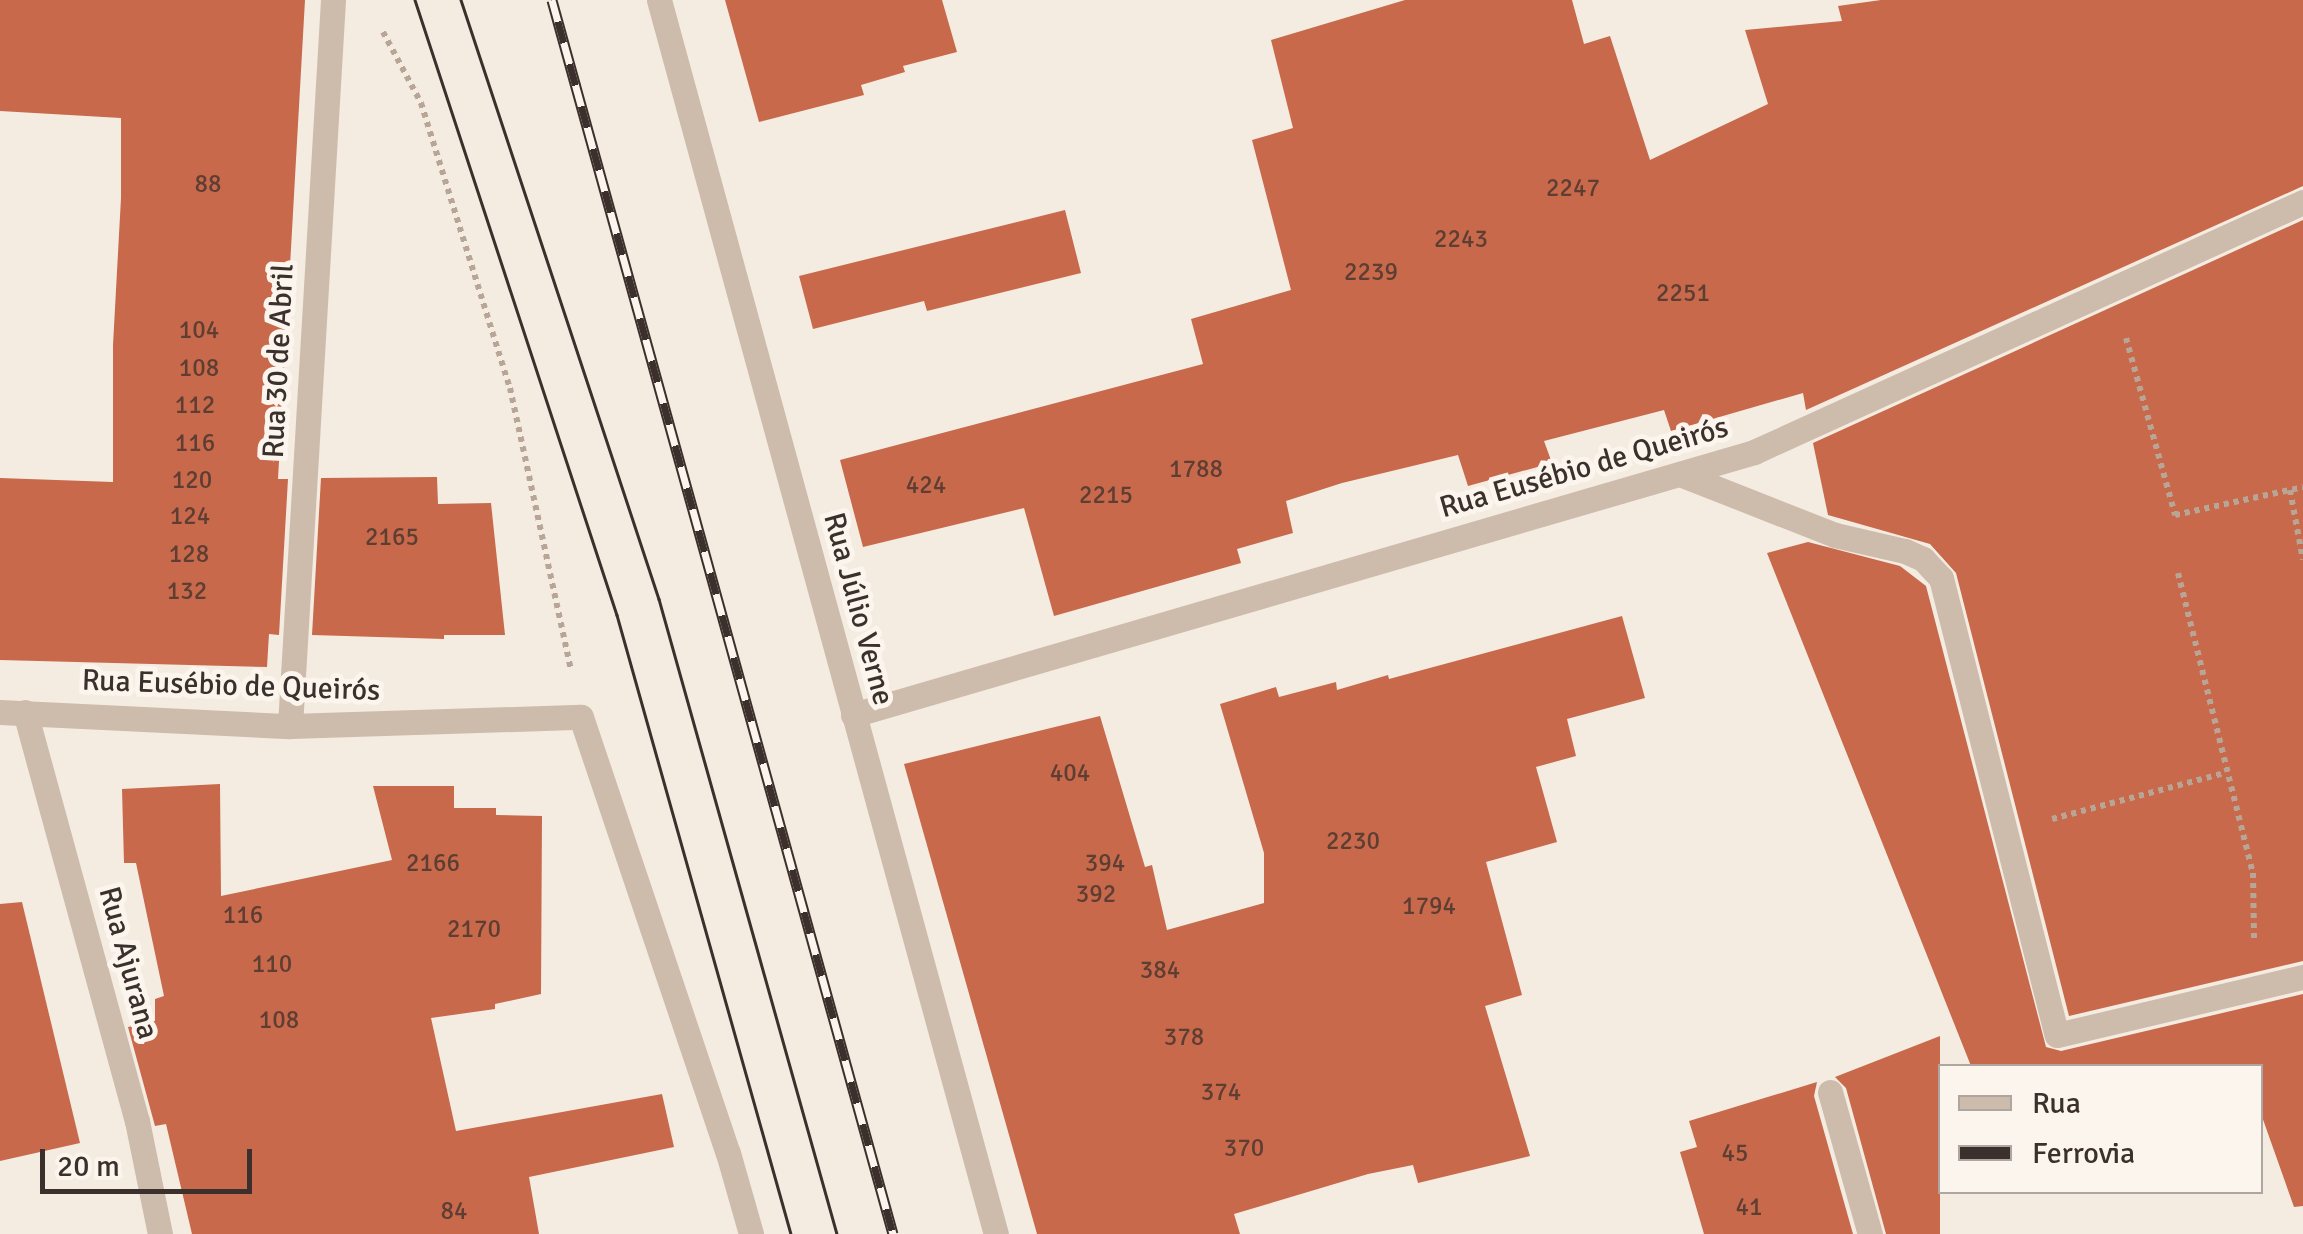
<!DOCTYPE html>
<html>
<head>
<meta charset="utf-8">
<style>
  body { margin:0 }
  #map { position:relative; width:2303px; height:1234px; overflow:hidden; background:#f4ebe1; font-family:Signika,sans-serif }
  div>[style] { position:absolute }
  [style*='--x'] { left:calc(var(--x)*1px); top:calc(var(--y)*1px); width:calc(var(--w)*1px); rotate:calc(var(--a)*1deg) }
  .building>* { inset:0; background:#c8694b }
  .path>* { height:6px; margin-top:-3px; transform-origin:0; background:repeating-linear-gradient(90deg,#b9a596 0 5px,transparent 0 10px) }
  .service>* { height:25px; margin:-12.5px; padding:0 12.5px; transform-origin:12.5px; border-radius:12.5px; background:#cdbbac }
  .minor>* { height:25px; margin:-12.5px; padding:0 12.5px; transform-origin:12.5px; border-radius:12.5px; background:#cdbbac }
  .tram>* { height:2.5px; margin:-1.25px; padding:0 1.25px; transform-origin:1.25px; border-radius:1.25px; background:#3b302b }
  .rail>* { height:11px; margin-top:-5.5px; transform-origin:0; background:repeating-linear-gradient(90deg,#fbf5ee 0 22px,#3b302b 0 44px); box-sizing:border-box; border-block:2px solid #3b302b }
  span { translate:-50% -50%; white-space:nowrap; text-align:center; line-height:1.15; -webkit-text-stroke:10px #fbf5ee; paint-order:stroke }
  .number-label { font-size:25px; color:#5e3e33 }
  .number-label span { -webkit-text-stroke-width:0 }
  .street-label { font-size:30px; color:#3b302b }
  .legend { position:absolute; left:1938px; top:1064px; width:325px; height:130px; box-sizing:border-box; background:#fbf5ee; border:2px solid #aea6a0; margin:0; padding:12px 18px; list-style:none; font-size:30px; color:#3b302b }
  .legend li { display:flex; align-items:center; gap:20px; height:50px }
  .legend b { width:50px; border:2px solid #aea6a0 }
  .scale { position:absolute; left:40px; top:1149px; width:212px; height:45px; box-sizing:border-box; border:5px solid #3b302b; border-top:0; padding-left:12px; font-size:30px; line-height:35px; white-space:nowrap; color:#3b302b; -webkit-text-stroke:8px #fbf5ee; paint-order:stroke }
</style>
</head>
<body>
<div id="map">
  <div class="building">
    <i style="clip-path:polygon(0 0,305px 0,278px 479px,288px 479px,279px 635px,269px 634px,267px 667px,0 660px,0 478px,113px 482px,113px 345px,121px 198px,121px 118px,0 111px)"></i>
    <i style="clip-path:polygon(725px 0,942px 0,957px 52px,903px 66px,905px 72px,861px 85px,864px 95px,759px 122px)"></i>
    <i style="clip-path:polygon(1405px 0,1572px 0,1584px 44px,1610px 36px,1650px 160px,1768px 104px,1745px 30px,1842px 21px,1838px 6px,1881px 0,2303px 0,2303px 186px,1806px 410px,1803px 393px,1671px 431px,1664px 410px,1544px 441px,1552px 463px,1468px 486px,1458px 455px,1342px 483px,1286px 501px,1293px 533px,1237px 549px,1241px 563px,1054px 616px,1024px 508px,863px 547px,840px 460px,1203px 364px,1191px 319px,1291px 290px,1252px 140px,1293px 128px,1271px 40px)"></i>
    <i style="clip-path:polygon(1065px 210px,1081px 273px,927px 311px,924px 301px,813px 329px,799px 276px)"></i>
    <i style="clip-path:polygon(2303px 220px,2303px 961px,2069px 1016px,1956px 573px,1930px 544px,1828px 515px,1813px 443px)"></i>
    <i style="clip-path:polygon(437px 477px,438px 504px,491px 503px,505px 635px,444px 635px,444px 639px,312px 635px,321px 478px)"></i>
    <i style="clip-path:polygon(1808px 542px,1900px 566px,1926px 586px,2046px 1047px,2061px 1051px,2303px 994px,2303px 1206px,2294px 1207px,2260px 1111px,2260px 1066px,1971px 1066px,1767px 553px)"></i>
    <i style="clip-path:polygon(1622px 616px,1645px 698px,1567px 719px,1576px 756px,1536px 767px,1557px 842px,1486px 862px,1522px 995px,1485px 1006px,1530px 1156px,1418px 1183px,1413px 1165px,1368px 1174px,1234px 1214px,1240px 1234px,1037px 1234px,904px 764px,1100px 716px,1145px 867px,1152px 865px,1167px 930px,1264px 903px,1264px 853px,1220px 704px,1276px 687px,1279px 697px,1336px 682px,1337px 690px,1388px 675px,1389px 679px)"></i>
    <i style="clip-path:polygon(220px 784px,221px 896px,392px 860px,373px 786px,454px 786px,454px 808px,496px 808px,496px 815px,542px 816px,541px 994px,495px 1004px,495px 1009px,431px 1018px,456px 1131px,662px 1094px,674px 1147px,529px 1177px,539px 1234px,192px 1234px,166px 1124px,155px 1126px,128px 1027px,155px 1021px,155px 999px,164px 996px,136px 863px,124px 863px,122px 789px)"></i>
    <i style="clip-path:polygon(22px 902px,80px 1143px,0 1161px,0 904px)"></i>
    <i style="clip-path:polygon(1940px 1036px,1940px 1234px,1886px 1234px,1846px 1088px,1835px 1077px)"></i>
    <i style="clip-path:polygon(1817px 1082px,1814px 1096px,1853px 1234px,1704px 1234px,1680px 1152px,1697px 1147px,1689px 1121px)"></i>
  </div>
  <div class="path">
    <i style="--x:383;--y:32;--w:81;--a:61.8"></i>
    <i style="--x:421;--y:103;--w:299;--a:72.7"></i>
    <i style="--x:510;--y:388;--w:289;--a:77.8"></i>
    <i style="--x:2126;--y:338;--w:184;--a:74.5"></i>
    <i style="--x:2175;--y:515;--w:131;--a:-12.3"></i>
    <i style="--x:2290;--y:490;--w:71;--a:79.5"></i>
    <i style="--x:2178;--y:573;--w:309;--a:76"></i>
    <i style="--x:2253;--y:873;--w:66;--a:89.1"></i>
    <i style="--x:2052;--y:819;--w:179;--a:-14.9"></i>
  </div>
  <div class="service">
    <i style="--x:1680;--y:474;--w:167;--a:21.5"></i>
    <i style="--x:1835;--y:535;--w:72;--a:12.9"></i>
    <i style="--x:1905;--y:551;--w:20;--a:24"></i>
    <i style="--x:1923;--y:559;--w:26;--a:47"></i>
    <i style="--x:1941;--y:578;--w:471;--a:75.8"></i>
    <i style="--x:2057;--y:1035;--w:253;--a:-13.3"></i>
    <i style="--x:1830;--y:1092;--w:148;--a:74.3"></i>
  </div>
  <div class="minor">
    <i style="--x:659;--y:0;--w:1279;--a:74.73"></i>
    <i style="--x:0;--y:712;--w:290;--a:2.8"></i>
    <i style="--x:290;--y:726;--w:291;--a:-1.8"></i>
    <i style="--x:581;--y:717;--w:460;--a:71.4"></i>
    <i style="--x:728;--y:1153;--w:84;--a:74.1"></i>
    <i style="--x:25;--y:712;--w:424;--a:74.7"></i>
    <i style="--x:137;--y:1121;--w:115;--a:78.5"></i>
    <i style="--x:853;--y:715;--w:939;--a:-16.27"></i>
    <i style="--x:1754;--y:452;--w:603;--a:-24.48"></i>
    <i style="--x:290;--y:726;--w:727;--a:-86.61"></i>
  </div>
  <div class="tram">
    <i style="--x:415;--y:0;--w:647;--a:71.82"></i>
    <i style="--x:617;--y:615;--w:643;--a:74.3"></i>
    <i style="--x:461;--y:0;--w:631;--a:71.71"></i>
    <i style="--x:659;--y:599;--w:659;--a:74.34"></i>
  </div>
  <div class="rail">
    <i style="--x:552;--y:0;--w:1280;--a:74.55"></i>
  </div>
  <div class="number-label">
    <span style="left:208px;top:184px">88</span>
    <span style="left:1573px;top:188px">2247</span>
    <span style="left:1461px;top:239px">2243</span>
    <span style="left:1371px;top:272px">2239</span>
    <span style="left:1683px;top:293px">2251</span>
    <span style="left:199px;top:330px">104</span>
    <span style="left:199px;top:368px">108</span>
    <span style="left:195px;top:405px">112</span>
    <span style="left:195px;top:443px">116</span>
    <span style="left:1196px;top:469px">1788</span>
    <span style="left:192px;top:480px">120</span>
    <span style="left:926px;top:485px">424</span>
    <span style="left:1106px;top:495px">2215</span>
    <span style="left:190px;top:516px">124</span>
    <span style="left:392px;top:537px">2165</span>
    <span style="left:189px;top:554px">128</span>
    <span style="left:187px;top:591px">132</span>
    <span style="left:1070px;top:773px">404</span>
    <span style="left:1353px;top:841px">2230</span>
    <span style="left:433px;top:863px">2166</span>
    <span style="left:1105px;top:863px">394</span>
    <span style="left:1096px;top:894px">392</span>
    <span style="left:1429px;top:906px">1794</span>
    <span style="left:243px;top:915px">116</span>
    <span style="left:474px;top:929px">2170</span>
    <span style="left:272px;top:964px">110</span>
    <span style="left:1160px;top:970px">384</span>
    <span style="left:279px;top:1020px">108</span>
    <span style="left:1184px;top:1037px">378</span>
    <span style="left:1221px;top:1092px">374</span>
    <span style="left:1244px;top:1148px">370</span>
    <span style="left:1735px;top:1153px">45</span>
    <span style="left:1749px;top:1207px">41</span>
    <span style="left:454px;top:1211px">84</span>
  </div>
  <div class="street-label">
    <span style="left:279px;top:361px;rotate:-87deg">Rua 30 de Abril</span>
    <span style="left:1584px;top:468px;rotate:-16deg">Rua Eusébio de Queirós</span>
    <span style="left:858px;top:609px;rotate:75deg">Rua Júlio Verne</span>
    <span style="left:231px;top:686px;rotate:2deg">Rua Eusébio de Queirós</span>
    <span style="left:128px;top:963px;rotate:75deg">Rua Ajurana</span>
  </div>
  <ul class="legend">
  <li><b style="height:12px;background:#cdbbac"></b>Rua</li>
  <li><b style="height:12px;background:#3b302b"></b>Ferrovia</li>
  </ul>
  <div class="scale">20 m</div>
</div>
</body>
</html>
